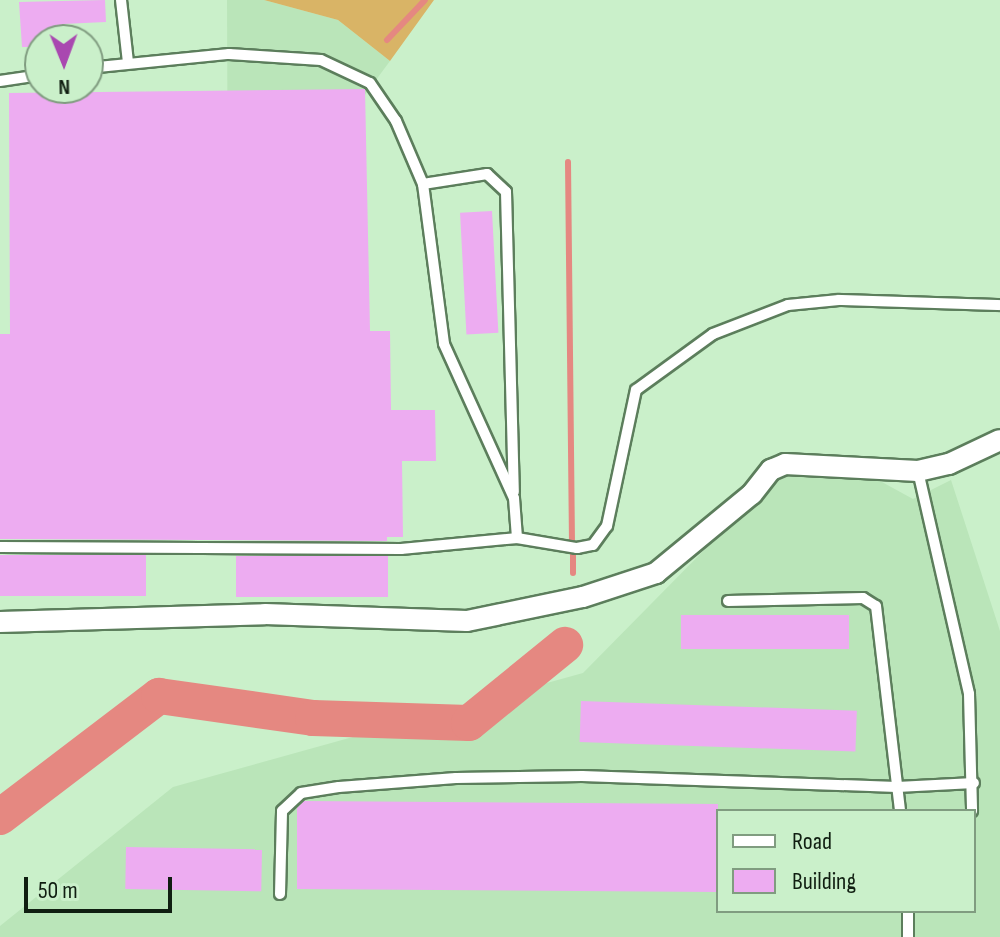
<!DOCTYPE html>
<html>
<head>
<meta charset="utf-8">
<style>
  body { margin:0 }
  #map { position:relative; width:1000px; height:937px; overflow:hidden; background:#caf0ca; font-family:"Sofia Sans Condensed",sans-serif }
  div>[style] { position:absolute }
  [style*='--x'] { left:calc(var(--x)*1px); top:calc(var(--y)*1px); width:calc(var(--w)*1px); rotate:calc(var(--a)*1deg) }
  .built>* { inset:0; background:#bae5b9 }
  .green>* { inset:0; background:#d9b466 }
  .stream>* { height:6px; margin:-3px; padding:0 3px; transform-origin:3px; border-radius:3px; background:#e58881 }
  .river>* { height:36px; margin:-18px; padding:0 18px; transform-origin:18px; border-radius:18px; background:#e58881 }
  .building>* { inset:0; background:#edacf1; transform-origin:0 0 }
  .roads { filter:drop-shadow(2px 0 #5c7e5c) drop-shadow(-2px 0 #5c7e5c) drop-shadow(0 2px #5c7e5c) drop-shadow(0 -2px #5c7e5c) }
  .service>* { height:10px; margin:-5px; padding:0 5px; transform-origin:5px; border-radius:5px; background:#fff }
  .minor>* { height:20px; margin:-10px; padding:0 10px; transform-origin:10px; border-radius:10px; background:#fff }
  span { translate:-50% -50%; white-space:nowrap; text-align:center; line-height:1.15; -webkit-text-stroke:6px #caf0ca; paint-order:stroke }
  .legend { position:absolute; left:716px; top:809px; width:260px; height:104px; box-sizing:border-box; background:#caf0ca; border:2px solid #809c80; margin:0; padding:10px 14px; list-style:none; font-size:24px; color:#101e11 }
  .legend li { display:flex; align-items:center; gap:16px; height:40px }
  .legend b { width:40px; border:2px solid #809c80 }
  .north { position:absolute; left:24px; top:24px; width:80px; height:80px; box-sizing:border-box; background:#caf0ca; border:2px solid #809c80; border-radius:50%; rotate:179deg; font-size:22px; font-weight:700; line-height:32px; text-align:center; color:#101e11 }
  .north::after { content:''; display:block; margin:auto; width:28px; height:36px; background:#a948b0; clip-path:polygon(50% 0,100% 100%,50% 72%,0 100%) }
  .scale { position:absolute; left:24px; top:877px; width:148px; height:36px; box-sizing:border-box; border:4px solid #101e11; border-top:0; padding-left:10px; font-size:24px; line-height:28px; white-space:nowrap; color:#101e11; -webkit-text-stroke:6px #caf0ca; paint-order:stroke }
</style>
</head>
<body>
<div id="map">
  <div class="built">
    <i style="clip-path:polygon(227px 0,264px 0,338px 20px,390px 61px,228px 280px)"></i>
    <i style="clip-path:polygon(evenodd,783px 470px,871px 476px,913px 499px,951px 480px,1000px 631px,1000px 937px,0 937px,0 926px,173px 787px,583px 673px,783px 470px,718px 811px,974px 811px,974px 911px,718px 911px,718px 811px)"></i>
  </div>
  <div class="green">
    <i style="clip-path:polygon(264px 0,434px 0,390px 61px,338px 20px)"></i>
  </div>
  <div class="stream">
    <i style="--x:387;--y:40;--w:55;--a:-46.5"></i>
    <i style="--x:568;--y:162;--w:379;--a:89.4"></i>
    <i style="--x:573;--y:551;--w:22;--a:90"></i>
  </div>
  <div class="river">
    <i style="--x:0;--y:817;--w:200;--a:-37.3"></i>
    <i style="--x:159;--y:696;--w:156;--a:8.1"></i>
    <i style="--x:313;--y:718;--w:156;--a:1.8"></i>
    <i style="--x:469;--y:723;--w:124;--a:-39.1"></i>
  </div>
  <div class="building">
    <i style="clip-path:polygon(105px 0,106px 22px,63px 24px,64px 38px,40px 39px,40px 47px,22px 47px,19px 2px)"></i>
    <i style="clip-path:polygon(365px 89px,370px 331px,390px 331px,391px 410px,435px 410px,436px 461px,402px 461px,403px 537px,387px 537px,387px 541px,0 539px,0 334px,10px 334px,9px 93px)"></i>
    <i style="left:492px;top:211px;width:122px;height:32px;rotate:87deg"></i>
    <i style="left:0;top:555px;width:146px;height:41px"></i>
    <i style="left:236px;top:556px;width:152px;height:41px"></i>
    <i style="left:849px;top:615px;width:34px;height:168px;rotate:90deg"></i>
    <i style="left:581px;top:701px;width:276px;height:41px;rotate:2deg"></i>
    <i style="clip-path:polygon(304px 801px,718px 804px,718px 892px,297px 889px,297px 808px)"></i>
    <i style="left:126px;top:847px;width:136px;height:42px;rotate:1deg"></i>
  </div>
  <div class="roads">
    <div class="service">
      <i style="--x:121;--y:0;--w:62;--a:83.6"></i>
      <i style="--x:88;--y:68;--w:142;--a:-5.7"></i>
      <i style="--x:229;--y:54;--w:92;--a:3.7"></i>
      <i style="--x:321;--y:60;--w:54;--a:25.1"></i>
      <i style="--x:370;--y:83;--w:46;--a:55.6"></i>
      <i style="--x:396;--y:121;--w:69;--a:66.8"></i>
      <i style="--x:423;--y:184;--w:161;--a:82.5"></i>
      <i style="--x:444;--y:344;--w:169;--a:65.6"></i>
      <i style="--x:514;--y:498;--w:40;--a:85.7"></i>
      <i style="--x:0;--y:81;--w:40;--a:-8.5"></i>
      <i style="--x:423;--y:184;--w:65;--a:-8.9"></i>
      <i style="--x:487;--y:174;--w:26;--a:43"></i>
      <i style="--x:506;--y:192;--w:300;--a:88.5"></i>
      <i style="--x:918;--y:471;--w:229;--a:77.1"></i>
      <i style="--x:969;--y:694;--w:117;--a:88.5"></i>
      <i style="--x:0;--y:547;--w:401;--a:0.3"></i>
      <i style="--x:401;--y:549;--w:117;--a:-5.4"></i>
      <i style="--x:517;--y:538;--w:61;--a:9.5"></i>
      <i style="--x:577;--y:548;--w:16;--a:-11"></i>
      <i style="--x:593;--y:545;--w:24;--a:-54"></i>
      <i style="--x:607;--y:526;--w:139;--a:-78"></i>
      <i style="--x:636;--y:390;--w:95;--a:-36"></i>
      <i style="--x:713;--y:334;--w:80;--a:-21.1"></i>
      <i style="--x:788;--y:305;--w:51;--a:-5.6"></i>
      <i style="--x:839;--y:300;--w:161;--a:1.8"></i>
      <i style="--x:728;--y:601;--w:135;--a:-1.3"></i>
      <i style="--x:863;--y:598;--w:15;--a:32"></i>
      <i style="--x:876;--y:606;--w:206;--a:83.3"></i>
      <i style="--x:280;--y:894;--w:83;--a:-88.6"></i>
      <i style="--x:282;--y:811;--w:26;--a:-43"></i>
      <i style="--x:301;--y:793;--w:38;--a:-9"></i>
      <i style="--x:339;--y:787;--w:117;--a:-4.4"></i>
      <i style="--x:456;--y:778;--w:126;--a:-0.9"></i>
      <i style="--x:582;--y:776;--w:315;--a:2"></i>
      <i style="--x:897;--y:787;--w:77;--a:-3"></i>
      <i style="--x:908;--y:937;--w:26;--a:-90"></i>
    </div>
    <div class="minor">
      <i style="--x:0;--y:622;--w:265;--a:-1.7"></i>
      <i style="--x:265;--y:614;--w:202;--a:2"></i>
      <i style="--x:467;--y:621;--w:118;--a:-11.7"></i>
      <i style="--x:583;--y:597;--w:77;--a:-18.2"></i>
      <i style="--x:656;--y:573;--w:124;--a:-39.5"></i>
      <i style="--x:752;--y:494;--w:31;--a:-52"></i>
      <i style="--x:771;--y:470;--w:15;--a:-23"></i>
      <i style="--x:785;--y:464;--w:133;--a:3"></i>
      <i style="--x:918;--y:471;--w:32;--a:-13"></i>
      <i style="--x:949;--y:464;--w:56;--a:-25.2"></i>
    </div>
  </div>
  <ul class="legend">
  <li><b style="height:10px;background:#fff"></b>Road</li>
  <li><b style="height:22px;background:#edacf1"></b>Building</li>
  </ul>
  <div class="north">N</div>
  <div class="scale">50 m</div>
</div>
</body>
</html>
